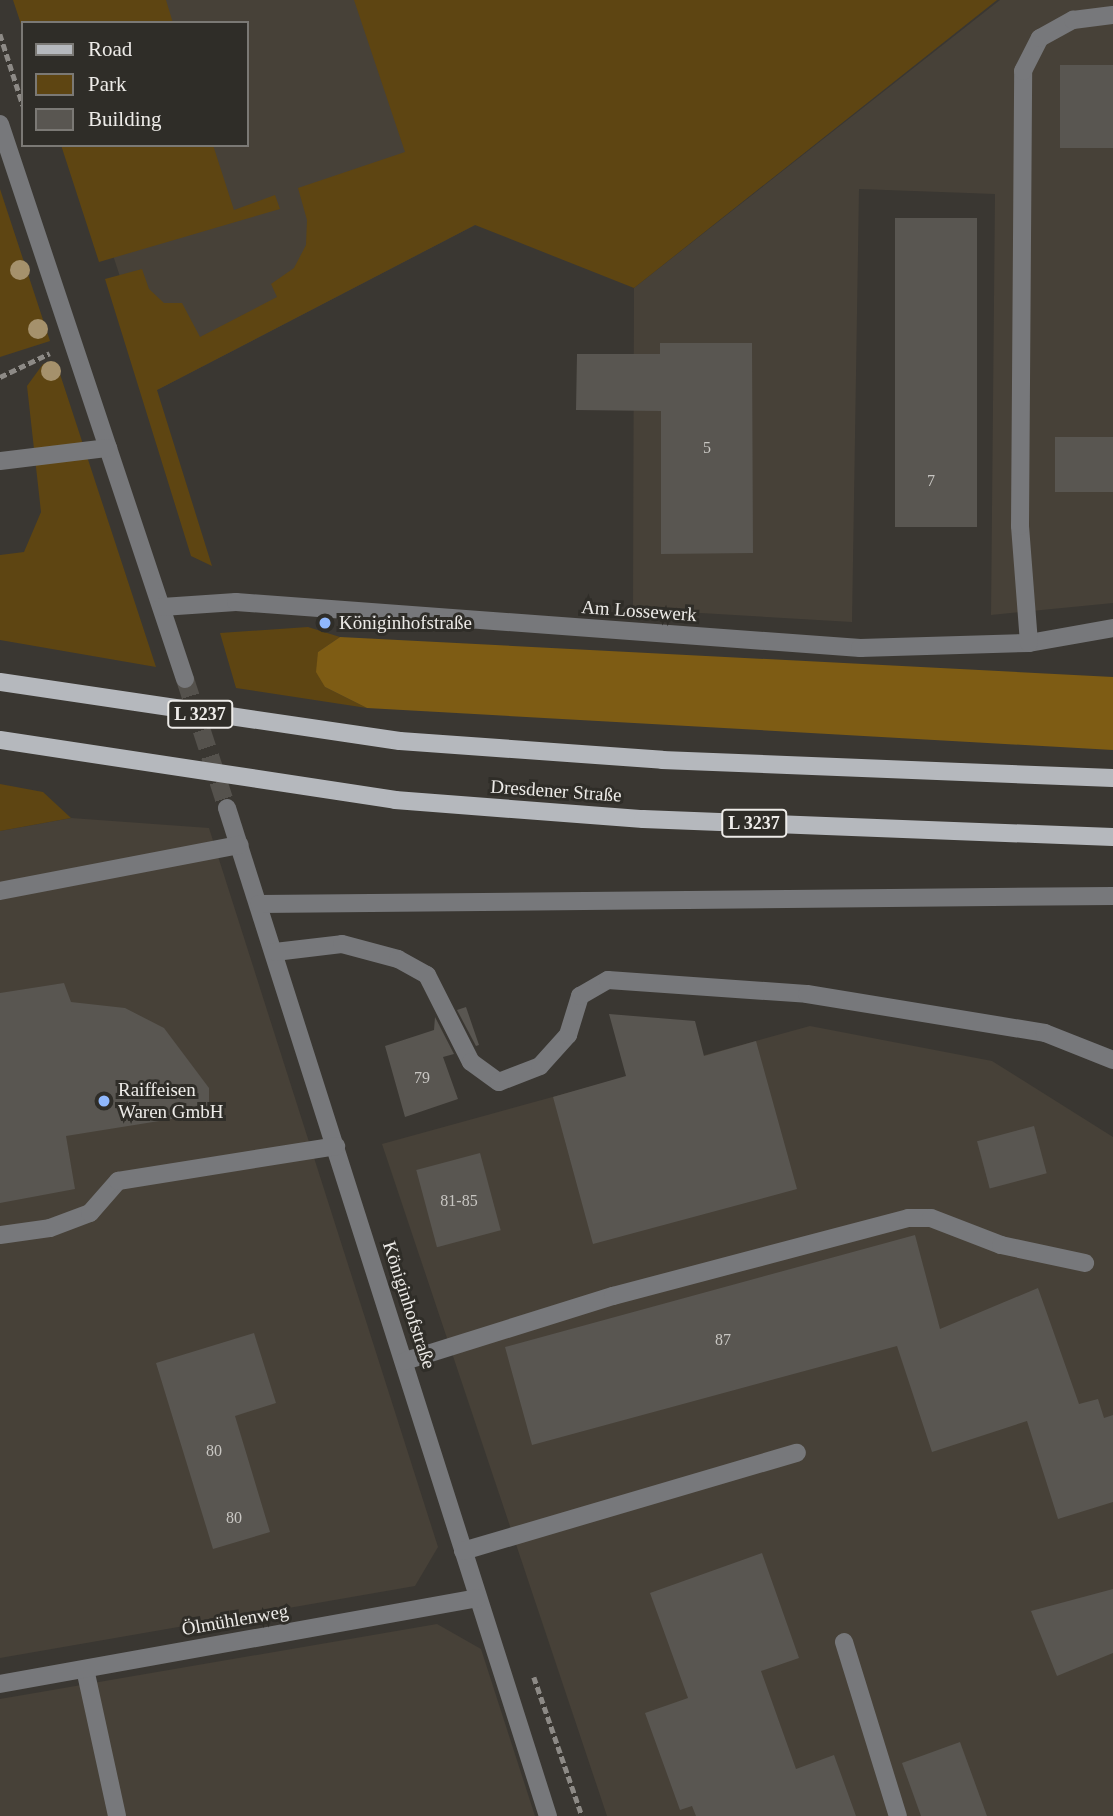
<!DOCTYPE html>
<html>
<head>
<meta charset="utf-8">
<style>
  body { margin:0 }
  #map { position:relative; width:1113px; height:1816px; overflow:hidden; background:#3a3732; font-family:Georgia,serif }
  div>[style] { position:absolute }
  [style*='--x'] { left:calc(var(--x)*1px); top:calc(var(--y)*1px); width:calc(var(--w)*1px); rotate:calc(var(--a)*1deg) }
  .built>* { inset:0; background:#474138 }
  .green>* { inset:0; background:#5e4512 }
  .forest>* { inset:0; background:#7e5c14 }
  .building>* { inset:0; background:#595651; transform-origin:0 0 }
  .minor-tunnel>* { height:18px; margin-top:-9px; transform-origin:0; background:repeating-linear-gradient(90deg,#55524d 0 18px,transparent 0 27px) }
  .path>* { height:4.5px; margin-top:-2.25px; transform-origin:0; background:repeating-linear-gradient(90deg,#8d8a86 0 7px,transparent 0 10.5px) }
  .minor>* { height:18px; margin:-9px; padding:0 9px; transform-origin:9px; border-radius:9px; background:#77787b }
  .major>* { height:18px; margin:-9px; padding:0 9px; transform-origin:9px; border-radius:9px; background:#b5b8bd }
  .trees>* { width:20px; height:20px; margin:-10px; border-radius:50%; background:#a5916c }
  .dots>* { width:19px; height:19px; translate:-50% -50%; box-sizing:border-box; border:4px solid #2f2d28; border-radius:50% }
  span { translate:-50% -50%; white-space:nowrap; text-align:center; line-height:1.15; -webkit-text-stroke:6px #2f2d28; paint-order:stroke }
  .number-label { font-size:16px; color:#c8c6c2 }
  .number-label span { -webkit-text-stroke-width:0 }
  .shield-label span { padding:2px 5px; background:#2f2d28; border:2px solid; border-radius:5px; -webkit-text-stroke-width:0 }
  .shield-label { font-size:18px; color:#edebe8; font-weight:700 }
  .street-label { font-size:19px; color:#edebe8 }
  .poi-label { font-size:19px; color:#edebe8 }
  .left { translate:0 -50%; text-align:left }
  .legend { position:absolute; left:21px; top:21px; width:228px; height:126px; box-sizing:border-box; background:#2f2d28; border:2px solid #7b7975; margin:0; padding:9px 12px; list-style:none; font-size:21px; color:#edebe8 }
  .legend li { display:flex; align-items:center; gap:14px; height:35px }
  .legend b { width:35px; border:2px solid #7b7975 }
</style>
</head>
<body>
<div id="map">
  <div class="built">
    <i style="clip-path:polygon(29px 0,398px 0,475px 225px,157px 390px,77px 145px,247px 145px,247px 23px,36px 23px)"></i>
    <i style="clip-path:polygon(1000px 0,1113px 0,1113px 603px,991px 615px,995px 194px,859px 189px,852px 622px,633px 609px,634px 288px)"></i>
    <i style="clip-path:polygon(71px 818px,209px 828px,438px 1547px,415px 1586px,0 1658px,0 831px)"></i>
    <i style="clip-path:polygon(810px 1026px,992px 1061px,1113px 1137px,1113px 1816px,607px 1816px,382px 1144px)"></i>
    <i style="clip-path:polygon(437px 1624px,481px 1649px,535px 1816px,0 1816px,0 1699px)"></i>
  </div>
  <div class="green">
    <i style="clip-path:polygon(13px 0,166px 0,173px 23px,23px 23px,23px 30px)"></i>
    <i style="clip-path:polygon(354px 0,997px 0,634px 288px,475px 225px,157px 390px,212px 566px,191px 556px,105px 279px,142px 269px,149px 289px,164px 303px,182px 303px,200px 337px,277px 297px,271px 284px,294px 268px,306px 245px,307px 220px,298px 188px,405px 152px)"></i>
    <i style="clip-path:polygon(61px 145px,213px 145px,234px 210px,275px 195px,280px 209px,99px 262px)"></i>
    <i style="clip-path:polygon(0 189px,50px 341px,0 357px)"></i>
    <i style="clip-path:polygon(56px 362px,59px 371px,156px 667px,0 640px,0 555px,24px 552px,41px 512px,27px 386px,43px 364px)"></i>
    <i style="clip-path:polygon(308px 627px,340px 637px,318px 652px,325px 687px,367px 708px,236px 688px,220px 633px)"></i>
    <i style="clip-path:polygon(0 784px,43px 792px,71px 818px,0 831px)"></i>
  </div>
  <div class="forest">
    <i style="clip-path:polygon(340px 637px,1113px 677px,1113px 750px,367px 708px,325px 687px,316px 672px,318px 652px)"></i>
  </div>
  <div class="building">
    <i style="left:1060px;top:65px;width:53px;height:83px"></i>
    <i style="left:895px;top:218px;width:82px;height:309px"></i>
    <i style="clip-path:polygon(660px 343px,752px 343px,753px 553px,661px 554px,661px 411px,576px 410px,577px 354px,660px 354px)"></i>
    <i style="left:1055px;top:437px;width:58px;height:55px"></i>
    <i style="clip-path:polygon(64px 983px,71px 1002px,125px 1008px,164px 1028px,209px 1088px,209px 1113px,66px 1136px,75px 1189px,0 1203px,0 993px)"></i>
    <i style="clip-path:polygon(466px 1007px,479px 1045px,476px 1046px,457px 1010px)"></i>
    <i style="clip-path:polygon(609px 1014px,695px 1021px,704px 1056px,756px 1041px,797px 1189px,593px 1244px,553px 1097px,626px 1076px)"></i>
    <i style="clip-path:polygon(435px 1017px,454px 1054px,443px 1057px,458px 1099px,405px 1117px,385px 1046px,434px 1030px)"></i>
    <i style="left:1034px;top:1126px;width:49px;height:59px;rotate:75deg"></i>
    <i style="left:480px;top:1153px;width:80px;height:66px;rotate:75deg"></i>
    <i style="clip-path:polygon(915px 1235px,940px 1329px,1038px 1288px,1079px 1404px,1098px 1399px,1104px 1418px,1113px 1415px,1113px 1502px,1058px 1519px,1027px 1421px,932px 1452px,897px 1346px,532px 1445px,505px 1347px)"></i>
    <i style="clip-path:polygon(254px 1333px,276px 1403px,235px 1416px,270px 1532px,213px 1549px,156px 1363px)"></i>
    <i style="clip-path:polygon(762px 1553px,799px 1658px,761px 1671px,796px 1769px,834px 1755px,856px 1816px,696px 1816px,692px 1806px,680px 1810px,645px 1713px,688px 1698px,650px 1593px)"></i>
    <i style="clip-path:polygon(1113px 1589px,1113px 1653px,1057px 1676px,1031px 1611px)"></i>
    <i style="clip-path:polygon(960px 1742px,987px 1816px,921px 1816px,902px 1763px)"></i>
  </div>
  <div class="minor-tunnel">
    <i style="--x:185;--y:679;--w:136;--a:72"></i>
  </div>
  <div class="path">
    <i style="--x:0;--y:34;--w:75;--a:72.1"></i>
    <i style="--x:0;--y:377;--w:55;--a:-25.6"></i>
    <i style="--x:534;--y:1677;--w:147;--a:70.9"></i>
  </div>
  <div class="minor">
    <i style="--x:0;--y:124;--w:585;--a:71.57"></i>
    <i style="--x:0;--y:461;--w:109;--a:-6.9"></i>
    <i style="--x:162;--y:607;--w:74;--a:-3.9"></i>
    <i style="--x:236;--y:602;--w:626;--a:4.22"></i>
    <i style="--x:860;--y:648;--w:169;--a:-1.7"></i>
    <i style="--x:1029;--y:643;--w:85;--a:-10.1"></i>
    <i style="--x:1029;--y:643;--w:117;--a:-94.4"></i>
    <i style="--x:1020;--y:526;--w:455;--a:-89.6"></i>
    <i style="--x:1023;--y:71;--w:37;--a:-63"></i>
    <i style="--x:1040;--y:38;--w:38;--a:-29"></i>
    <i style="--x:1073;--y:20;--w:40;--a:-7.1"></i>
    <i style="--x:227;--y:808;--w:1058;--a:72.34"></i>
    <i style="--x:0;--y:891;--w:244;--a:-10.9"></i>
    <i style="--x:259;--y:904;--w:854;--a:-0.54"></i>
    <i style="--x:275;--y:952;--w:67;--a:-6.8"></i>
    <i style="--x:342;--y:944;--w:58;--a:15"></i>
    <i style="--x:398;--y:959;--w:33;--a:29"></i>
    <i style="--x:427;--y:975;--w:97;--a:63.2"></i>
    <i style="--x:471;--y:1062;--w:34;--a:36"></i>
    <i style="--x:499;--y:1082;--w:44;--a:-21.3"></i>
    <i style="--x:540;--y:1066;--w:42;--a:-47.9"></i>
    <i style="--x:568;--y:1035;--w:41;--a:-72.9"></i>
    <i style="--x:580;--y:996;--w:32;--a:-30"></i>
    <i style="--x:608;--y:980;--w:199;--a:4"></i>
    <i style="--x:807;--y:994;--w:241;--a:9.3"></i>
    <i style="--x:1045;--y:1033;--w:73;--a:21.7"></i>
    <i style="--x:0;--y:1235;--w:50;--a:-8"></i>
    <i style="--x:50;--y:1228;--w:43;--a:-20.6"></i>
    <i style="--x:90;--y:1213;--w:43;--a:-48.8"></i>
    <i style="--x:118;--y:1181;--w:221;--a:-9.1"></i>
    <i style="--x:405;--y:1361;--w:218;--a:-17.4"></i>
    <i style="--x:613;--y:1296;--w:305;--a:-14.8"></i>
    <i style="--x:908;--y:1218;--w:23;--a:0"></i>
    <i style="--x:931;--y:1218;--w:75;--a:21.1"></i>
    <i style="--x:1001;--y:1245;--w:86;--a:12.1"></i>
    <i style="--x:463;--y:1551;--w:348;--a:-16.4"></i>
    <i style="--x:844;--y:1642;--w:182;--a:72.8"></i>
    <i style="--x:85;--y:1669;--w:150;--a:77.7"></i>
    <i style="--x:0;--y:1684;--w:485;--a:-10.2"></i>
  </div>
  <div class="major">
    <i style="--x:0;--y:682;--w:404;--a:8.4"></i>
    <i style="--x:400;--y:741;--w:263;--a:4.1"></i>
    <i style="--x:662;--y:760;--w:451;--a:2.3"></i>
    <i style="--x:0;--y:740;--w:400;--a:8.6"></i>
    <i style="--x:395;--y:800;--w:249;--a:4.4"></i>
    <i style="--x:643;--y:819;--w:470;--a:2.2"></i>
  </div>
  <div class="trees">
    <i style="left:20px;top:270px"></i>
    <i style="left:38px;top:329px"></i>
    <i style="left:51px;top:371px"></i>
  </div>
  <div class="dots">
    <i style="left:325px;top:623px;background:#90b8fd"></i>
    <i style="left:104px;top:1101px;background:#90b8fd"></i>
  </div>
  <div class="number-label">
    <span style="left:707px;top:448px">5</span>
    <span style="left:931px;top:481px">7</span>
    <span style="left:422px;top:1078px">79</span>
    <span style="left:459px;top:1201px">81-85</span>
    <span style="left:723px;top:1340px">87</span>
    <span style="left:214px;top:1451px">80</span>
    <span style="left:234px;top:1518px">80</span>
  </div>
  <div class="shield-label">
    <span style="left:200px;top:714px">L 3237</span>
    <span style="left:754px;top:823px">L 3237</span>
  </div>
  <div class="street-label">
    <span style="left:639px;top:611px;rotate:4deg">Am Lossewerk</span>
    <span style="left:556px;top:791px;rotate:4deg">Dresdener Straße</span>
    <span style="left:409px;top:1305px;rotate:72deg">Königinhofstraße</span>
    <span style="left:235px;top:1620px;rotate:-10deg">Ölmühlenweg</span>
  </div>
  <div class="poi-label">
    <span class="left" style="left:339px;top:623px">Königinhofstraße</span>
    <span class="left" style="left:118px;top:1101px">Raiffeisen<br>Waren GmbH</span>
  </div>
  <ul class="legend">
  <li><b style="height:9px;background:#b5b8bd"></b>Road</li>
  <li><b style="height:19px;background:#5e4512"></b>Park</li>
  <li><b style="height:19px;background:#595651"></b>Building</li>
  </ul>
</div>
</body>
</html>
